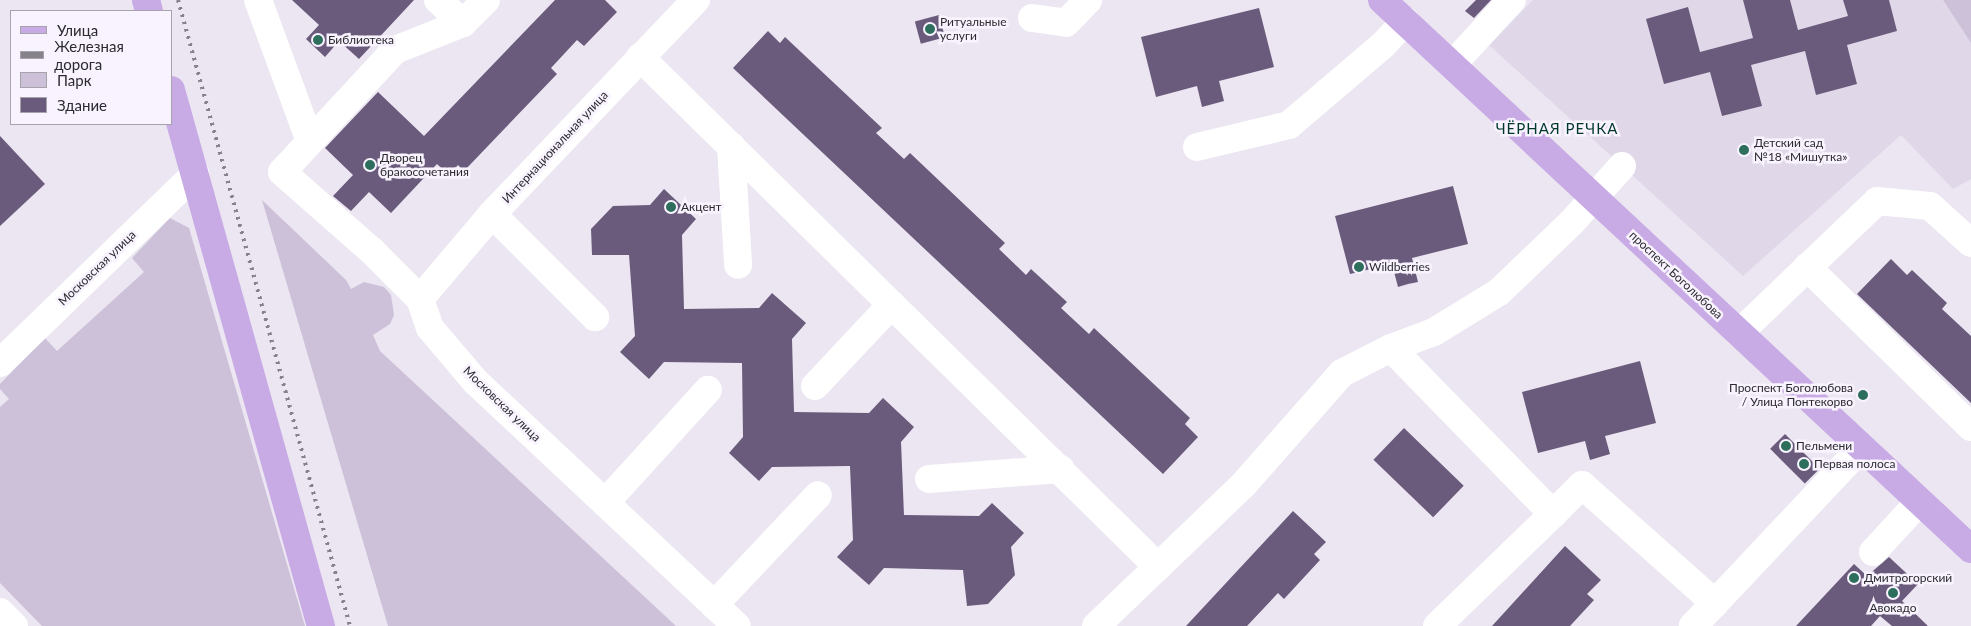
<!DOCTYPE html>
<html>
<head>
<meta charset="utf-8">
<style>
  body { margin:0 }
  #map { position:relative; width:1971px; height:626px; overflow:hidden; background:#ebe6f1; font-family:Lato,sans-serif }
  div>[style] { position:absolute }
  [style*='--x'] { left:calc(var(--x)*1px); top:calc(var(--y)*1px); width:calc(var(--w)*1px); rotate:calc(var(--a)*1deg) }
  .built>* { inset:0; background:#e0d8e9 }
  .green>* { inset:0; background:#ccc1d9 }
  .building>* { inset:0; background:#6a5b7c; transform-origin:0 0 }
  .minor>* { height:28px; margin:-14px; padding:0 14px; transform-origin:14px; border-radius:14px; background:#fff }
  .major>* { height:28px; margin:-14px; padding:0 14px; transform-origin:14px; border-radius:14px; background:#c8aae5 }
  .rail>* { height:4px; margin-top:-2px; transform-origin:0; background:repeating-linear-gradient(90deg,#85828a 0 2.5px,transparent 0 7.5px) }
  .dots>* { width:14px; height:14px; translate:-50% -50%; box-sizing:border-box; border:2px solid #f8f3fe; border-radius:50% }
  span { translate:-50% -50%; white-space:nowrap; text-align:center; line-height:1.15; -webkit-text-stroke:5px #f8f3fe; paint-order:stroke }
  .poi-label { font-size:12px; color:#2b2a2e }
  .left { translate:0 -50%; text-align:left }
  .right { translate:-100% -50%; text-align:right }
  .street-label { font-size:12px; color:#2b2a2e }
  .quarter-label { font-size:15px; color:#00392c; letter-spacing:1px }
  .legend { position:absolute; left:10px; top:10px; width:162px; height:115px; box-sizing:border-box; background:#f8f3fe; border:1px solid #a6a3ab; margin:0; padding:6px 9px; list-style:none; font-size:15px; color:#2b2a2e }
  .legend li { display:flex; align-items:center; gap:10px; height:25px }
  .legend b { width:25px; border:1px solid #a6a3ab }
</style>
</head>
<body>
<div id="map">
  <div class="built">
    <i style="clip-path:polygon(1533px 0,1943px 0,1971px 43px,1971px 179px,1953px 189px,1901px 135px,1743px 276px,1489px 45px)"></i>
  </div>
  <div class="green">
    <i style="clip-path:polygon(1943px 0,1971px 0,1971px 43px)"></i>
    <i style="clip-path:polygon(262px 200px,346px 280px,351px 289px,364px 282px,384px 287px,391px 295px,394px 315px,390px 324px,373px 335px,380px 351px,676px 626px,388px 626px)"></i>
    <i style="clip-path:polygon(170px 218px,189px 228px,305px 626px,42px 626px,0 583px,0 407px,9px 399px,0 389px,0 384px,45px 338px,57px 351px,144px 272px,132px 258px)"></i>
  </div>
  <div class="building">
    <i style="clip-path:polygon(292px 0,414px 0,359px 59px,339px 41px,325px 57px,306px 39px,319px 25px)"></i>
    <i style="clip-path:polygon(555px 0,605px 0,617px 12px,584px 46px,577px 40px,551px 68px,557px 74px,464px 171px,458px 165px,449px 175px,437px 164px,391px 213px,369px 192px,351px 211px,333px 196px,353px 175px,325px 148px,378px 92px,424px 136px)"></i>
    <i style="clip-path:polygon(1476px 0,1491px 0,1474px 18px,1465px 11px)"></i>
    <i style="clip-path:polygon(1743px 0,1790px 0,1798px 30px,1848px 16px,1843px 0,1889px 0,1897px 31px,1847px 45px,1857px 84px,1816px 95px,1805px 51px,1751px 65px,1762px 106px,1722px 116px,1710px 72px,1664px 84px,1646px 19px,1688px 7px,1700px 52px,1753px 38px)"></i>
    <i style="clip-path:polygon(1259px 8px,1274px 67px,1219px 81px,1224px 101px,1202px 107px,1197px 86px,1156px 97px,1141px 37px)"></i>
    <i style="left:939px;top:15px;width:23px;height:25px;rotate:75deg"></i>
    <i style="clip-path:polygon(768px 31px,780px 43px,785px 37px,882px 128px,876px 133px,904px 159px,910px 153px,1005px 243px,999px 249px,1026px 275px,1031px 269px,1067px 302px,1061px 308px,1089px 334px,1094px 328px,1190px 418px,1185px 424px,1198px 437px,1163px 474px,733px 68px)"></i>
    <i style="clip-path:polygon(0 136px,45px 184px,0 226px)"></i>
    <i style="clip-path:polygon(1453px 186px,1468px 244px,1412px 258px,1418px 282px,1408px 284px,1398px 287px,1392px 264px,1350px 274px,1335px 216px)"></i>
    <i style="clip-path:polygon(664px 189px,696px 219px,682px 235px,684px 309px,759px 308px,772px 293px,806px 323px,792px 339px,794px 412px,869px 413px,883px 398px,914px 427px,901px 442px,904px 515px,979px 516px,992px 503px,1024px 533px,1011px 547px,1015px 575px,988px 604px,967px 606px,963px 570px,884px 568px,869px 585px,837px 557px,853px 540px,850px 466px,772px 467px,759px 481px,729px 453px,743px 437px,742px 363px,664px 362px,649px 379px,620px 352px,635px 336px,629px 255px,592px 255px,591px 229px,613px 206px,650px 205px)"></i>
    <i style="clip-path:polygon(1891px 259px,1907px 275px,1912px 270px,1947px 303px,1942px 309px,1971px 336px,1971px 403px,1857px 294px)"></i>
    <i style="clip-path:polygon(1640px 361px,1656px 423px,1605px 436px,1610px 454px,1590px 460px,1585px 441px,1538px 453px,1522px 392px)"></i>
    <i style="left:1404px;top:428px;width:83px;height:44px;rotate:44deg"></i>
    <i style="left:1785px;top:434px;width:49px;height:21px;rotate:45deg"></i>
    <i style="clip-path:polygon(1293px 511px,1326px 542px,1314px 554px,1320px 560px,1284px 599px,1278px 593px,1247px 626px,1186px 626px)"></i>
    <i style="clip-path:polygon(1565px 546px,1601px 580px,1587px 594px,1594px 600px,1570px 626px,1492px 626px)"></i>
    <i style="clip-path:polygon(1889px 557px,1918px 584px,1902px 601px,1928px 626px,1892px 626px,1880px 616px,1871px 626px,1796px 626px,1854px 564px,1867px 576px)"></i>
  </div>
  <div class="minor">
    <i style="--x:258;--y:0;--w:150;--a:69.8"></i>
    <i style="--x:438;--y:0;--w:34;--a:43"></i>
    <i style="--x:486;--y:0;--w:33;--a:135"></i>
    <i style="--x:463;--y:23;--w:73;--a:158.3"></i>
    <i style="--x:395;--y:50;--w:166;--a:132.8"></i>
    <i style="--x:282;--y:172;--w:120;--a:41.3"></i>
    <i style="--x:372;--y:251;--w:68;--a:45"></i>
    <i style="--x:420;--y:299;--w:31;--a:71"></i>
    <i style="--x:430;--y:328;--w:71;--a:49.6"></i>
    <i style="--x:476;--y:382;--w:357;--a:43.1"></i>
    <i style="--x:1032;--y:18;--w:34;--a:8"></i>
    <i style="--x:1066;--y:23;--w:32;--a:-46"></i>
    <i style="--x:640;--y:57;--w:727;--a:44.55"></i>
    <i style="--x:1452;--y:65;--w:88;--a:-47.3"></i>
    <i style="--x:731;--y:146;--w:119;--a:86.6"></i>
    <i style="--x:1197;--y:147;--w:95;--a:-13.4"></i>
    <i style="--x:1289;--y:125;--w:123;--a:-40.4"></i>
    <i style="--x:1383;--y:45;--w:33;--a:-47"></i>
    <i style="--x:492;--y:214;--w:146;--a:45"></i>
    <i style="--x:1807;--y:267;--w:229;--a:44.3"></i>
    <i style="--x:420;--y:299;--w:111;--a:-49.7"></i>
    <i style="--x:492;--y:214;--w:296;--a:-46.4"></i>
    <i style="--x:1739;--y:333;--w:191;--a:-43.7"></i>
    <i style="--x:1877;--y:201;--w:53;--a:5.4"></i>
    <i style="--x:1930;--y:206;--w:55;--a:42.1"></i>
    <i style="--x:1391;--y:348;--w:232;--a:45.7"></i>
    <i style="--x:1553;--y:514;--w:41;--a:-45"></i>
    <i style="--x:1582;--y:485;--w:178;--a:41.6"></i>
    <i style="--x:1715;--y:603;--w:32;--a:134"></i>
    <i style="--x:0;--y:363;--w:272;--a:-44.1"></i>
    <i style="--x:815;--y:386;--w:112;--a:-46.8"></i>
    <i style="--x:929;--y:479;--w:132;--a:-4.3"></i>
    <i style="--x:605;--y:503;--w:153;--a:-47.7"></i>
    <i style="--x:1873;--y:552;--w:69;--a:-47.3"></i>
    <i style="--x:1715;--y:603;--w:214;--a:-46.7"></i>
    <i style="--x:714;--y:605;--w:151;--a:-46.6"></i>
    <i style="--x:0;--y:612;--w:20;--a:45"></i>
    <i style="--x:1096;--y:626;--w:205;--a:-43.8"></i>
    <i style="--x:1244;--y:484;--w:148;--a:-48.6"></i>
    <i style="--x:1342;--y:373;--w:55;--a:-27"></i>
    <i style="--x:1391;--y:348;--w:46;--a:-20.4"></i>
    <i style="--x:1434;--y:332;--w:76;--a:-31.6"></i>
    <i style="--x:1499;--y:292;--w:101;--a:-43.8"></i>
    <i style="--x:1572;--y:222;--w:75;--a:-48.2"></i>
    <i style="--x:1437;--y:626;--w:161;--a:-44"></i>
  </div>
  <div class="major">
    <i style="--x:146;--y:0;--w:11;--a:75"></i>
    <i style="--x:1382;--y:0;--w:805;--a:42.99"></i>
    <i style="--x:171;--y:90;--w:557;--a:74.37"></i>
  </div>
  <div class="rail">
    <i style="--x:178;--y:0;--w:649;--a:74.64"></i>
  </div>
  <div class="dots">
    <i style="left:930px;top:29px;background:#2e6e5d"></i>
    <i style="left:318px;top:40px;background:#2e6e5d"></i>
    <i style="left:1744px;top:150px;background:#2e6e5d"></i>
    <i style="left:370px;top:165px;background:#2e6e5d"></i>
    <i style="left:671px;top:207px;background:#2e6e5d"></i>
    <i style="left:1359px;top:267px;background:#2e6e5d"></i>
    <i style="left:1863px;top:395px;background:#2e6e5d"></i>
    <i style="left:1786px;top:446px;background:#2e6e5d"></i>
    <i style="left:1804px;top:464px;background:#2e6e5d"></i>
    <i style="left:1854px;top:578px;background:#2e6e5d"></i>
    <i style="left:1893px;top:593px;background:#2e6e5d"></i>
  </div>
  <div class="poi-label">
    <span class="left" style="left:940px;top:29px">Ритуальные<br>услуги</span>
    <span class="left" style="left:328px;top:40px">Библиотека</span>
    <span class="left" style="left:1754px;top:150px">Детский сад<br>№18 «Мишутка»</span>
    <span class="left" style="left:380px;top:165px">Дворец<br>бракосочетания</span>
    <span class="left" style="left:681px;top:207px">Акцент</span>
    <span class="left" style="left:1369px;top:267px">Wildberries</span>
    <span class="right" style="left:1853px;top:395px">Проспект Боголюбова<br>/ Улица Понтекорво</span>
    <span class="left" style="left:1796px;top:446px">Пельмени</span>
    <span class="left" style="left:1814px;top:464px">Первая полоса</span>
    <span class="left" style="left:1864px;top:578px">Дмитрогорский</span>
    <span style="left:1893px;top:608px">Авокадо</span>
  </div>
  <div class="street-label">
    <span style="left:555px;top:147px;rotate:-47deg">Интернациональная улица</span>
    <span style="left:97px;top:268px;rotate:-44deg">Московская улица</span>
    <span style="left:1676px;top:275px;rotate:43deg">проспект Боголюбова</span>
    <span style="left:502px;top:404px;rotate:44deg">Московская улица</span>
  </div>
  <div class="quarter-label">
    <span style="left:1557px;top:129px">ЧЁРНАЯ РЕЧКА</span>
  </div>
  <ul class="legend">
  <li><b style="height:6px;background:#c8aae5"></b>Улица</li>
  <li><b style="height:6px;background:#85828a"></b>Железная дорога</li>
  <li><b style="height:14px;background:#ccc1d9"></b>Парк</li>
  <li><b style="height:14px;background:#6a5b7c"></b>Здание</li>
  </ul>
</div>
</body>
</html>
